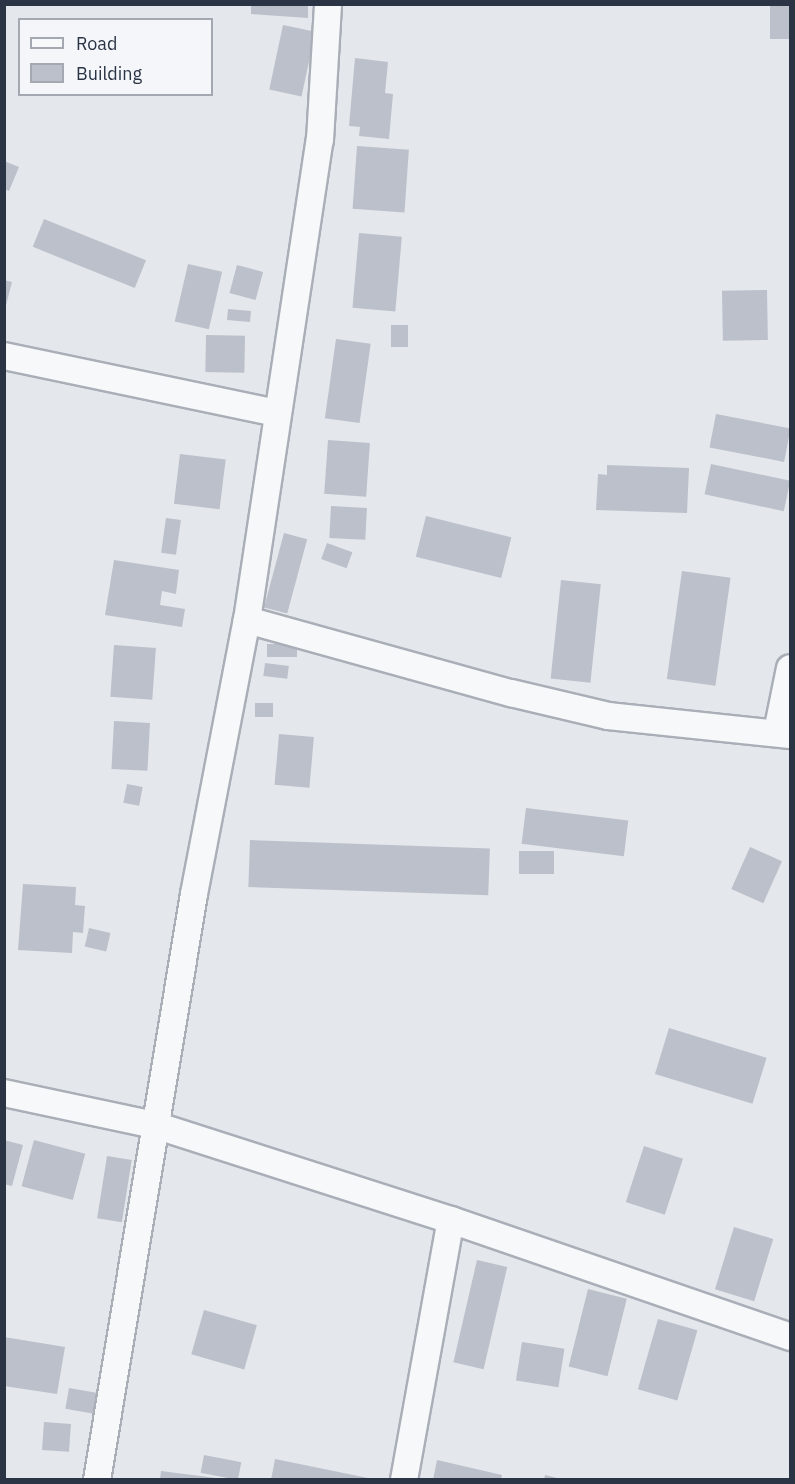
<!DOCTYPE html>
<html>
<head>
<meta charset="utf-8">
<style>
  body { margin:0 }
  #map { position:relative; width:795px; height:1484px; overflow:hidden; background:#e4e7ec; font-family:"IBM Plex Sans",sans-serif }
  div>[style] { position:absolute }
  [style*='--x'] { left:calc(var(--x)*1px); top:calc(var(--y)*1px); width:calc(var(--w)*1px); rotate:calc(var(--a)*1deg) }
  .building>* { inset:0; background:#bbc0ca; transform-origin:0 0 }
  .roads { filter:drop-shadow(2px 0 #a9aeb7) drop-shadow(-2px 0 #a9aeb7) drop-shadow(0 2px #a9aeb7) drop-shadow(0 -2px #a9aeb7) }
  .minor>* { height:26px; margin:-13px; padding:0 13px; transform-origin:13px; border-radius:13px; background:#f7f8fa }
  span { translate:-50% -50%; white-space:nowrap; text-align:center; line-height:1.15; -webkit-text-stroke:5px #f4f6f9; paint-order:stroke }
  .frame { position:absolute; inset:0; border:6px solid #2b3445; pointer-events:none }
  .legend { position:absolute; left:18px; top:18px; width:195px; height:78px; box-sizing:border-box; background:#f4f6f9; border:2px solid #a4a8b1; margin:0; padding:8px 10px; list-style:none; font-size:18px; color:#2b3445 }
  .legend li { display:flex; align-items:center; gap:12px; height:30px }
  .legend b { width:30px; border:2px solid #a4a8b1 }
</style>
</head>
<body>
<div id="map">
  <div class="building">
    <i style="clip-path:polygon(251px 4px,308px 4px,308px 18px,251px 14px)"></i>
    <i style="left:770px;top:5px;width:20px;height:34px"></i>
    <i style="left:283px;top:25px;width:33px;height:66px;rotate:12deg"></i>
    <i style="clip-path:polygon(355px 58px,388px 62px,385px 93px,393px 94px,389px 139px,359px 136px,360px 127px,349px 126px)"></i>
    <i style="left:357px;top:146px;width:52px;height:63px;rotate:4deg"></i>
    <i style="clip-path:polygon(4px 161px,19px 167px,9px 191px,4px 189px)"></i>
    <i style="left:44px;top:219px;width:110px;height:30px;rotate:22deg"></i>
    <i style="left:359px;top:233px;width:43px;height:75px;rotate:5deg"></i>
    <i style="left:188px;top:264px;width:35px;height:59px;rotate:13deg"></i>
    <i style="left:237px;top:265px;width:27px;height:29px;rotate:15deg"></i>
    <i style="clip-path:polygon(4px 280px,12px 282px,5px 309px,4px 309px)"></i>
    <i style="left:767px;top:290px;width:50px;height:45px;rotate:89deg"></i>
    <i style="left:228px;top:309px;width:23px;height:11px;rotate:5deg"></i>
    <i style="left:391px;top:325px;width:17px;height:22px"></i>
    <i style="left:206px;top:335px;width:39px;height:37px;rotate:1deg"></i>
    <i style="left:336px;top:339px;width:35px;height:80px;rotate:8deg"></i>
    <i style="left:716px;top:414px;width:76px;height:34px;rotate:11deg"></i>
    <i style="left:328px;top:440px;width:42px;height:54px;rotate:4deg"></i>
    <i style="left:180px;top:454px;width:46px;height:50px;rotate:7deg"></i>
    <i style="left:711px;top:464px;width:81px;height:31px;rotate:12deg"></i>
    <i style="clip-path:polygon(607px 465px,689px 468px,687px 513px,596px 510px,598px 474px,607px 475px)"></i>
    <i style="left:331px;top:506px;width:36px;height:32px;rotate:3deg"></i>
    <i style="left:426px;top:516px;width:88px;height:42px;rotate:14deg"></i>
    <i style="left:166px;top:518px;width:15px;height:35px;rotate:8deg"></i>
    <i style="left:284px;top:533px;width:24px;height:77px;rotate:15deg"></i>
    <i style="left:327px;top:543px;width:27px;height:17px;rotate:20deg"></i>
    <i style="clip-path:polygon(114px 560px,179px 570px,176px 594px,162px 591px,160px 605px,185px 609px,182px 627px,105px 615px)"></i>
    <i style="left:682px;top:571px;width:49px;height:109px;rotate:8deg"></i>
    <i style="left:561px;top:580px;width:40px;height:99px;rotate:6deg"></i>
    <i style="left:267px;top:644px;width:30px;height:13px"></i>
    <i style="left:114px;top:645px;width:42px;height:52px;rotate:4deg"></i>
    <i style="left:265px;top:663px;width:24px;height:13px;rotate:7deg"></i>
    <i style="left:255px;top:703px;width:18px;height:14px"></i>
    <i style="left:114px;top:721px;width:36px;height:48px;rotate:3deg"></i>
    <i style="left:279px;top:734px;width:35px;height:51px;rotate:5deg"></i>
    <i style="left:127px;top:784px;width:16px;height:19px;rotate:11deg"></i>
    <i style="left:526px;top:808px;width:103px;height:36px;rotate:7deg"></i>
    <i style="left:250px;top:840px;width:240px;height:47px;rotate:2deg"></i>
    <i style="left:750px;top:847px;width:35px;height:46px;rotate:24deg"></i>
    <i style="left:554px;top:851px;width:23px;height:35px;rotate:90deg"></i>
    <i style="clip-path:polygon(23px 884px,76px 887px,75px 905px,85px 906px,83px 933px,73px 932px,72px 953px,18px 950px)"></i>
    <i style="left:89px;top:928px;width:22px;height:19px;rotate:13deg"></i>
    <i style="left:669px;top:1028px;width:102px;height:48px;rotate:17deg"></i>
    <i style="clip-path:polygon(4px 1140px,23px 1145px,12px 1186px,4px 1184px)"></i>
    <i style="left:34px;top:1140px;width:53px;height:48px;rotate:15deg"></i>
    <i style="left:644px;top:1146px;width:41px;height:59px;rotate:18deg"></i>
    <i style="left:107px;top:1156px;width:25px;height:63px;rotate:9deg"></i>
    <i style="left:734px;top:1227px;width:41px;height:65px;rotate:17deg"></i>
    <i style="left:477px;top:1260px;width:31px;height:105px;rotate:13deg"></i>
    <i style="left:588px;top:1289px;width:40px;height:80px;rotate:14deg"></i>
    <i style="left:204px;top:1310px;width:55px;height:46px;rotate:16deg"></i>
    <i style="left:658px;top:1319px;width:41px;height:73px;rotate:16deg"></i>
    <i style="clip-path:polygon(4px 1337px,65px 1347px,57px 1394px,4px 1386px)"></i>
    <i style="left:522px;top:1342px;width:43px;height:39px;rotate:9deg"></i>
    <i style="left:69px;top:1388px;width:29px;height:21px;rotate:10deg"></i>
    <i style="left:44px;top:1422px;width:27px;height:28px;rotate:4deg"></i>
    <i style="left:204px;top:1455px;width:38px;height:18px;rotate:11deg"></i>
    <i style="clip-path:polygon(275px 1459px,368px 1478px,368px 1480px,271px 1480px)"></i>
    <i style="clip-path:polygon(437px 1460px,502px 1475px,501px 1480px,433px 1480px)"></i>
    <i style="clip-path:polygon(161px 1471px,216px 1478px,216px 1480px,160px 1480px)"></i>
    <i style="clip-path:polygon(545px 1475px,561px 1479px,561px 1480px,544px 1480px)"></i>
  </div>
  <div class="roads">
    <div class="minor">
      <i style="--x:4;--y:356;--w:279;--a:11.8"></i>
      <i style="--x:247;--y:620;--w:274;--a:15.5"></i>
      <i style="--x:511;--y:693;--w:100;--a:13.3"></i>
      <i style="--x:608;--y:716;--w:183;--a:6"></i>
      <i style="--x:777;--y:732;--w:65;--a:-78.5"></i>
      <i style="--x:4;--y:1093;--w:154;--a:12"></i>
      <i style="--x:155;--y:1125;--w:311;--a:17.8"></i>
      <i style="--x:451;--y:1220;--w:359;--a:19"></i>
      <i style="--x:97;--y:1480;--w:594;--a:-80.6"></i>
      <i style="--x:194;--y:894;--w:279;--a:-79.1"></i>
      <i style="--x:247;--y:620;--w:486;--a:-81.4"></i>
      <i style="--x:320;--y:140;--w:136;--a:-86.6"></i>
      <i style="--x:404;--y:1480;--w:264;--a:-79.8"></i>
    </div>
  </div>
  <div class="frame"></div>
  <ul class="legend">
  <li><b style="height:8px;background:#f7f8fa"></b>Road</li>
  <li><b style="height:16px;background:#bbc0ca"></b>Building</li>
  </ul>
</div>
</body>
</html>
